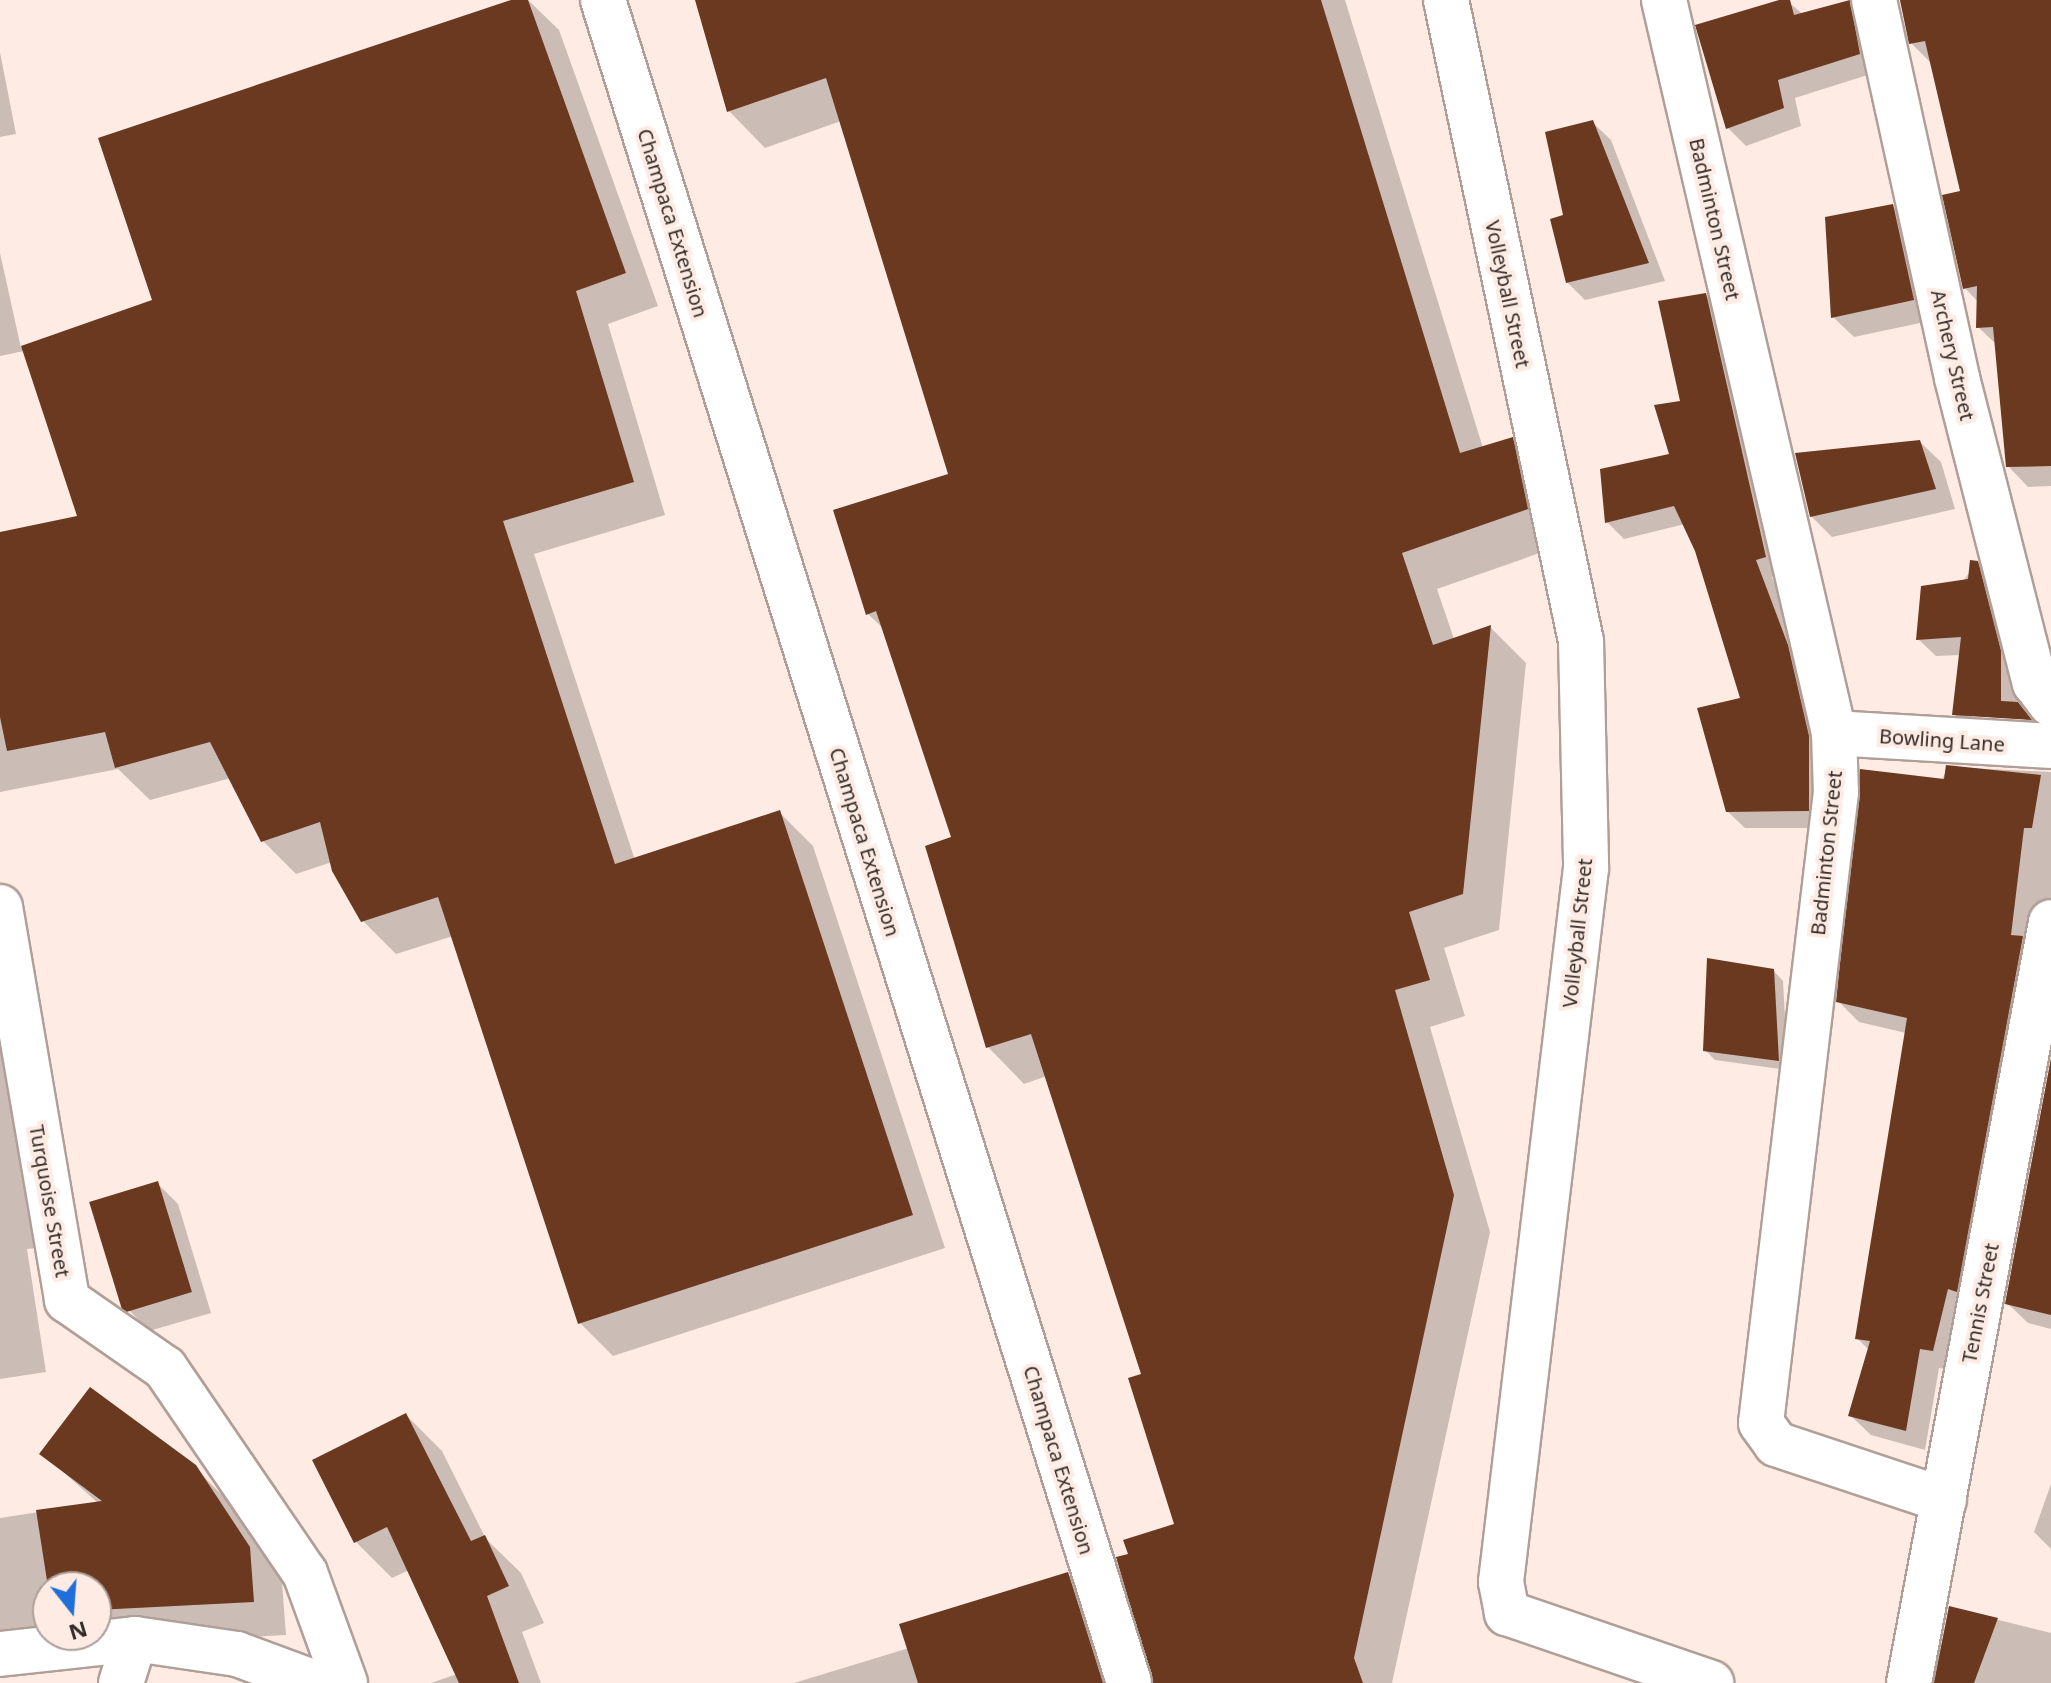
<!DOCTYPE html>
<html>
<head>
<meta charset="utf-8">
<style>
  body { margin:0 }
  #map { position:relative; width:2051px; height:1683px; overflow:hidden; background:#feece4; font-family:"Noto Sans",sans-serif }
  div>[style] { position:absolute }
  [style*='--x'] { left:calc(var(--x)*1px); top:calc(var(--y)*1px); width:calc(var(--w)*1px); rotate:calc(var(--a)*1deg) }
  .shadow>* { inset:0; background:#0003 }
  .building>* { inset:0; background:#6a3920; transform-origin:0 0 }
  .roads { filter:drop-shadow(2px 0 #b09f97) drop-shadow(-2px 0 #b09f97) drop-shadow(0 2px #b09f97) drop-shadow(0 -2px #b09f97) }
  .minor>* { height:44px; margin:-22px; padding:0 22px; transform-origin:22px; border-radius:22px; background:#fff }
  span { translate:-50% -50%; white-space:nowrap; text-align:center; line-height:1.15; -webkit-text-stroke:8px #feece4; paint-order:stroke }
  .street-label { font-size:20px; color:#322b28 }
  .north { position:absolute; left:32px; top:1571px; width:80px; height:80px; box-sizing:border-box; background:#feece4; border:2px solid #ac9f99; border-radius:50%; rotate:163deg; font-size:22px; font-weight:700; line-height:32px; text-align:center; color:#322b28 }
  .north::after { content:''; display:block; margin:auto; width:28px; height:36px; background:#1f6fda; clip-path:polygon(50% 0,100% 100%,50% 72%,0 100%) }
</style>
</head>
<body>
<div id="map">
  <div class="shadow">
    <i style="clip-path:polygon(518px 0,528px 0,559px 30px,658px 306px,608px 324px,665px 515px,534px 554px,635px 860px,780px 813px,813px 846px,945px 1248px,613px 1356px,580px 1323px,453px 936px,396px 954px,363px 921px,332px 862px,296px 874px,263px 841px,231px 778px,150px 800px,118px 769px,0 792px,0 534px,79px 518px,24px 351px,0 356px,0 253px,21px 348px,155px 302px)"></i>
    <i style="clip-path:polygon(697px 0,1345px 0,1483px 448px,1512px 440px,1548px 476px,1563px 545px,1437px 589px,1454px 639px,1490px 627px,1526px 663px,1499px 930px,1444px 948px,1465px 1016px,1430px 1027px,1490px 1232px,1392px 1683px,1153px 1683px,1130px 1555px,1176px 1526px,1143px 1375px,1047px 1076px,1024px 1084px,988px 1047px,953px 838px,885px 630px,868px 614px,951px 475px,841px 121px,765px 148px,729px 111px)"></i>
    <i style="clip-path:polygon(1786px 0,1804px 15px,1849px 3px,1867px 21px,1877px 72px,1795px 98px,1801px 126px,1746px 146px,1728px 128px)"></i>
    <i style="clip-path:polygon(1900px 0,2051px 0,2051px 486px,2028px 487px,2008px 466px,1997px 345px,1978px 327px,1978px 302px,1965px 288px,1963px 193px,1931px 63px,1911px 43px)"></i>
    <i style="clip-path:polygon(0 52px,16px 134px,0 137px)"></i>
    <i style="clip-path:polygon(1592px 122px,1611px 140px,1665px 281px,1585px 300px,1567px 282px,1565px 216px)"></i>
    <i style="clip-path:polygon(1893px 206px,1913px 227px,1934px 320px,1854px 337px,1833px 317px)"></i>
    <i style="clip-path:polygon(1706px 295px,1723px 312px,1782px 574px,1772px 577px,1804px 664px,1825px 828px,1745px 828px,1727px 811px,1743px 699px,1697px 550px,1685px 524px,1624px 539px,1607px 522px,1671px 456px)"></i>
    <i style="clip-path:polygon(1920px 442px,1941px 462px,1955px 509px,1832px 537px,1811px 516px)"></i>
    <i style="clip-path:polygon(evenodd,1977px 563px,1994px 580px,2017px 669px,2018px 705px,2046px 736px,1971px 731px,1954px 714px,1961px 655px,1936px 656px,1918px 639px,1977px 563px,1972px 714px,2021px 717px,2031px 722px,1972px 718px,1972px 714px)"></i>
    <i style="clip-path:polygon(1948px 767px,2051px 772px,2051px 932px,1953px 1370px,1939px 1368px,1925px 1450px,1871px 1435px,1850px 1415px,1870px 1351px,1857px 1338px,1906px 1033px,1859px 1022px,1838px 1001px)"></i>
    <i style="clip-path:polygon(1773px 970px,1783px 981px,1788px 1070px,1715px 1060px,1705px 1050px)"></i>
    <i style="clip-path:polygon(0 1035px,37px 1248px,27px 1249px,46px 1372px,0 1379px)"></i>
    <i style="clip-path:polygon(2051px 1069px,2051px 1329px,2028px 1323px,2007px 1303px)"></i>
    <i style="clip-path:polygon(157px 1183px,178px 1204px,211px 1313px,149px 1331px,129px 1310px)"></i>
    <i style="clip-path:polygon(406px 1415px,442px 1451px,486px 1539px,521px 1573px,544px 1623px,522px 1632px,541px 1683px,431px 1683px,457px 1674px,409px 1570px,392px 1578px,356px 1542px)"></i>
    <i style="clip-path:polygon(evenodd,42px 1453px,194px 1467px,228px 1501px,282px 1582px,286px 1635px,180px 1641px,0 1668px,0 1518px,98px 1503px,42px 1453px,48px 1587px,96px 1587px,96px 1635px,48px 1635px,48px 1587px)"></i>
    <i style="clip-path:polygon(2051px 1484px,2051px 1549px,2034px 1532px)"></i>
    <i style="clip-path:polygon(1068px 1574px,1104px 1610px,1128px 1683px,794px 1683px,909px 1648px)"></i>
    <i style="clip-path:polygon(1950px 1608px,2051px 1633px,2051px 1683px,1932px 1683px)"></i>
  </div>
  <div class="building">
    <i style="clip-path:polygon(511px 0,528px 0,626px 273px,576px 291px,634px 482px,503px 521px,615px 864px,780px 810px,913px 1215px,578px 1324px,438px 897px,361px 922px,332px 871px,320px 822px,261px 842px,210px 742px,115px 768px,105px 732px,7px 751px,0 717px,0 532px,77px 516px,21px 346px,152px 300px,98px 138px)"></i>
    <i style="clip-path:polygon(695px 0,1321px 0,1460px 453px,1513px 437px,1528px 509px,1402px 553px,1433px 645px,1491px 625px,1463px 894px,1409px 912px,1430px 980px,1395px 990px,1454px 1195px,1354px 1658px,1363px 1683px,1153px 1683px,1116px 1557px,1128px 1554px,1123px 1540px,1174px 1524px,1128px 1378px,1141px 1374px,1031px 1034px,986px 1048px,925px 846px,951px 837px,876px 611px,866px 615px,833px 510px,948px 474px,826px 78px,727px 112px)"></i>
    <i style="clip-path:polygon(1779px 0,1790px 0,1794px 15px,1850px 0,1860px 54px,1778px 80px,1784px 108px,1726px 129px,1695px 25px)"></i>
    <i style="clip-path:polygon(1900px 0,2051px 0,2051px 466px,2006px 467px,1993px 327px,1976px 328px,1977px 286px,1963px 289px,1942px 195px,1960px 191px,1925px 41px,1909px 44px)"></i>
    <i style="clip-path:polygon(1593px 120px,1649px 263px,1566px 283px,1550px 219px,1563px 215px,1545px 132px)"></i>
    <i style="clip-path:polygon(1893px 204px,1914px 300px,1831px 318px,1825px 217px)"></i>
    <i style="clip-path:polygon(1706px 293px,1766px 557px,1756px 560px,1788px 645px,1809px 736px,1809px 811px,1726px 812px,1697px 708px,1740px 698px,1695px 551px,1674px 506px,1605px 523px,1600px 469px,1669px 454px,1654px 405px,1680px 401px,1658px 301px)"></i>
    <i style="clip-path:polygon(1920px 440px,1936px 489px,1810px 517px,1795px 453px)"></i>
    <i style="clip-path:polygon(1970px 560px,1978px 561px,2001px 651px,2001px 701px,2018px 702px,2032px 720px,1952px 715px,1961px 637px,1916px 640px,1921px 586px,1968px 579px)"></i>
    <i style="clip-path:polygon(1946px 765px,2041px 775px,2032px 828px,2024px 828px,2011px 935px,2023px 936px,1957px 1292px,1948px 1289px,1933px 1351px,1920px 1349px,1906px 1431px,1848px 1416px,1870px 1341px,1855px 1339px,1907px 1018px,1836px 1002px,1860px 769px,1944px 779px)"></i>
    <i style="clip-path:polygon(1707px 958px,1774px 969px,1779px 1061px,1703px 1051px)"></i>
    <i style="clip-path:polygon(2051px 1058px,2051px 1315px,2005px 1304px)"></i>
    <i style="left:158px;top:1181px;width:116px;height:72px;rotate:73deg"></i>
    <i style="clip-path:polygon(90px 1387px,196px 1465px,250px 1547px,254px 1602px,96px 1610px,96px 1587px,48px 1587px,36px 1510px,102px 1501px,39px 1454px)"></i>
    <i style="clip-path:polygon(406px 1413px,471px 1541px,485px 1535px,509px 1586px,487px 1596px,519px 1683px,459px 1683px,387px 1527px,354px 1543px,312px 1460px)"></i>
    <i style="clip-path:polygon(1068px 1572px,1103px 1683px,918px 1683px,899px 1624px)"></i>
    <i style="clip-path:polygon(1949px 1606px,1998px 1618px,1974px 1683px,1934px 1683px)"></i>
  </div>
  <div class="roads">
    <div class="minor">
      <i style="--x:603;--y:0;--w:1763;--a:72.64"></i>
      <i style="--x:1446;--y:0;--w:655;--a:78.11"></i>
      <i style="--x:1581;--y:641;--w:227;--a:88.7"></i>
      <i style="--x:1586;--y:868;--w:719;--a:96.79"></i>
      <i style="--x:1501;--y:1582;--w:32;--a:79"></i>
      <i style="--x:1507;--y:1613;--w:216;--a:18.9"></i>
      <i style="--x:1664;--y:0;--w:752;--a:76.94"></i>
      <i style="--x:1834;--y:733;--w:59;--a:88.1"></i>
      <i style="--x:1836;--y:792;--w:635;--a:96.78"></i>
      <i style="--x:1761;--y:1423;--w:26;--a:54"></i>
      <i style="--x:1776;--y:1444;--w:177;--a:18.4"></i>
      <i style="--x:1874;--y:0;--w:387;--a:77.6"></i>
      <i style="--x:1957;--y:378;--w:315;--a:75.7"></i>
      <i style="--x:2035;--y:683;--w:26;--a:53"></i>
      <i style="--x:1834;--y:733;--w:217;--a:3.4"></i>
      <i style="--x:0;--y:907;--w:399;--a:80.3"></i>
      <i style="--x:67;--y:1300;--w:119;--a:34.8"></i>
      <i style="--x:165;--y:1368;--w:248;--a:55.7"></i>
      <i style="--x:305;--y:1573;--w:117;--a:70"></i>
      <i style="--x:0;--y:1654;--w:136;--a:-6.3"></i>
      <i style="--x:135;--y:1639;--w:103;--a:8.4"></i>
      <i style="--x:237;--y:1654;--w:83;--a:20.4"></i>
      <i style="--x:121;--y:1683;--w:46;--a:-72.3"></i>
      <i style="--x:1909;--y:1683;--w:774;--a:-79.43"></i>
    </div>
  </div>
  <div class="street-label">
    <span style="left:1715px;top:219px;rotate:77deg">Badminton Street</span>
    <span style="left:673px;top:223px;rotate:73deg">Champaca Extension</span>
    <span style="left:1508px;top:294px;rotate:78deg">Volleyball Street</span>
    <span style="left:1953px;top:355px;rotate:77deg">Archery Street</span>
    <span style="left:1942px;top:740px;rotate:4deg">Bowling Lane</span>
    <span style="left:865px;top:842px;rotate:73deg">Champaca Extension</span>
    <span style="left:1826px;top:853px;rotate:-84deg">Badminton Street</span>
    <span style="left:1577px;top:933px;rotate:-84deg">Volleyball Street</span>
    <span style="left:50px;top:1201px;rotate:80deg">Turquoise Street</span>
    <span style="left:1980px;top:1303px;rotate:-79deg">Tennis Street</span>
    <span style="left:1059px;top:1460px;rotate:73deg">Champaca Extension</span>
  </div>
  <div class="north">N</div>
</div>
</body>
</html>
